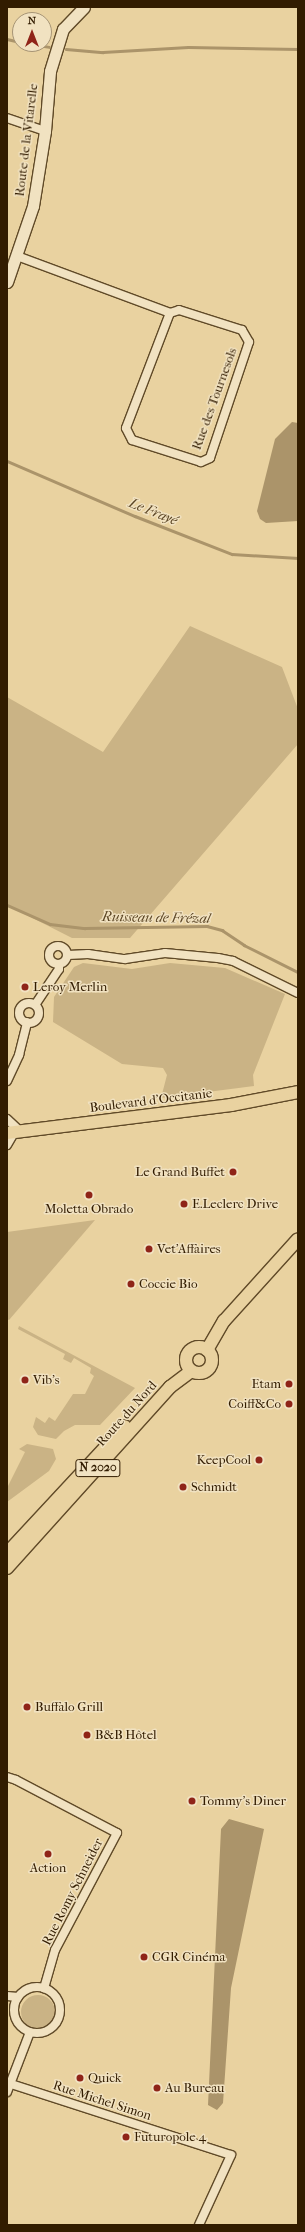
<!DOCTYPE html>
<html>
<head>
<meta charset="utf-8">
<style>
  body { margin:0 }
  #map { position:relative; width:305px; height:2232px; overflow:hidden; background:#e9d2a0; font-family:"IM FELL French Canon",serif }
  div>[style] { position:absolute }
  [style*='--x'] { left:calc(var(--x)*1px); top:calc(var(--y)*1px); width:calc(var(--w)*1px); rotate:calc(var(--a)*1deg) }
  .green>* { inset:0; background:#cab385 }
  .round { border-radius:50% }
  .water>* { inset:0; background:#ab946a }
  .stream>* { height:2.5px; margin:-1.25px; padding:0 1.25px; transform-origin:1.25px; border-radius:1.25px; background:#ab946a }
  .roads { filter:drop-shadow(1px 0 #604a28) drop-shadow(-1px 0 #604a28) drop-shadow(0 1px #604a28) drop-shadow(0 -1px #604a28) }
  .street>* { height:8px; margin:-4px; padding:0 4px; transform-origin:4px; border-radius:4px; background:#f1e2c1 }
  .street>.ring { margin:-4px; padding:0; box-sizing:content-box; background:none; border:8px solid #f1e2c1; border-radius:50% }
  .secondary>* { height:11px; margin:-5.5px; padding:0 5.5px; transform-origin:5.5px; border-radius:5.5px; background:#f1e2c1 }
  .primary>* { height:12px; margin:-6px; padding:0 6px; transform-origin:6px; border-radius:6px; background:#e9d2a0 }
  .primary>.ring { margin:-6px; padding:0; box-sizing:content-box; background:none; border:12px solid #e9d2a0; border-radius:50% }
  .dots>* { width:11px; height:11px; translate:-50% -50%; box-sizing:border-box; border:2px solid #f1e2c1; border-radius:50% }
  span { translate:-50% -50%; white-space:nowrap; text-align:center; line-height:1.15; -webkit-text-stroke:3px #f1e2c1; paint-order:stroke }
  .shield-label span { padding:1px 3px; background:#f1e2c1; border:1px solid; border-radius:3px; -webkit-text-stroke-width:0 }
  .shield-label { font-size:12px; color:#321c00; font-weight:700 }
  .street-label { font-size:13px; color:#321c00 }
  .poi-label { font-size:13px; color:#321c00 }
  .left { translate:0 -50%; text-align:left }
  .right { translate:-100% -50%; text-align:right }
  .water-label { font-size:14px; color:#5c4625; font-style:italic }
  .frame { position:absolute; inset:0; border:8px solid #321c00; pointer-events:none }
  .north { position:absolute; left:12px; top:12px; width:40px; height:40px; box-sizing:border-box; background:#f1e2c1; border:1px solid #a59374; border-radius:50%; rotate:0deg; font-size:11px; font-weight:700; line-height:16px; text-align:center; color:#321c00 }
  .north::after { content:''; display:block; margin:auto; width:14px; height:18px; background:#8f2418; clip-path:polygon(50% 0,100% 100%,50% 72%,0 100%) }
</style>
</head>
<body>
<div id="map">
  <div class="green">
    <i style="clip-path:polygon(190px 626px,282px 667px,298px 709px,298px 744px,130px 938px,72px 938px,7px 905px,7px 697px,103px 752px)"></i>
    <i style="clip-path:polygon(83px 963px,132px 969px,170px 963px,225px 968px,285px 994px,253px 1075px,254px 1086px,161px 1098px,167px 1075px,163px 1068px,122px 1064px,53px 1022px,54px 997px,74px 967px)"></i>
    <i style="clip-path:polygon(95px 1220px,9px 1320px,7px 1319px,7px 1232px)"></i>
    <i style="clip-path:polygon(19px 1326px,135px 1388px,100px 1425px,75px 1425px,64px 1431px,56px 1439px,38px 1435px,33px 1427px,36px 1417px,45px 1423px,49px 1417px,55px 1421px,73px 1394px,85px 1394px,94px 1376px,90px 1373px,91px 1368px,74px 1358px,71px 1363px,63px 1359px,65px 1354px,18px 1329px)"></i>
    <i style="clip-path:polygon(27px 1444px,53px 1449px,56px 1459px,49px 1471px,7px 1502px,7px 1488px,25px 1452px,19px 1449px)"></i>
    <i class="round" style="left:21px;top:1995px;width:34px;height:34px"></i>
  </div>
  <div class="water">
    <i style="clip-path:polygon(292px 422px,298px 423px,298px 521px,266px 523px,260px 519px,257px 511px,275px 439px)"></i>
    <i style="clip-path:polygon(229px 1819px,264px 1829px,231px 1988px,223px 2103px,217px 2110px,208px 2105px,221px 1829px)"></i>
  </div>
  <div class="stream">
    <i style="--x:7;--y:39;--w:13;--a:13"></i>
    <i style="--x:31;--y:44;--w:18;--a:9"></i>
    <i style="--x:66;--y:49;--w:37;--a:5"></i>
    <i style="--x:103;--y:52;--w:85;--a:-3.4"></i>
    <i style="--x:188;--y:47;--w:110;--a:1"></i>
    <i style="--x:7;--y:461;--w:139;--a:23.3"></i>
    <i style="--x:135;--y:516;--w:104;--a:21.4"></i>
    <i style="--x:232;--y:554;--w:66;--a:3.5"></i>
    <i style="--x:7;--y:905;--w:47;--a:23.8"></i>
    <i style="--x:50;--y:924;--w:35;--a:7"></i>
    <i style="--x:85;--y:928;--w:122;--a:-0.9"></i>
    <i style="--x:207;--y:926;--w:16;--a:15"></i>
    <i style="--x:222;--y:930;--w:27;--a:34"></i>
    <i style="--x:244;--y:945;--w:60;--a:26.6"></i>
  </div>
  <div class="roads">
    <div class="street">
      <i style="--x:7;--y:118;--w:40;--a:18.9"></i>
      <i style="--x:17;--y:256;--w:163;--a:20.4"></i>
      <i style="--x:170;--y:313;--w:9;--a:-18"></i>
      <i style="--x:179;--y:310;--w:66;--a:17.6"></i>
      <i style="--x:242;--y:330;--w:14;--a:60"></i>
      <i style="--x:249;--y:342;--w:122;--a:108.6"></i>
      <i style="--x:210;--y:458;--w:10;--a:156"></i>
      <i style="--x:201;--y:462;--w:72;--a:-162.3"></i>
      <i style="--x:132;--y:440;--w:13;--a:-117"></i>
      <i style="--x:126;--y:428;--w:123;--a:-69.1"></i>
      <i class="ring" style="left:49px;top:946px;width:10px;height:10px"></i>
      <i style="--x:68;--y:955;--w:20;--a:-3"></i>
      <i style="--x:88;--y:954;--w:37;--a:8"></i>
      <i style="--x:125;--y:959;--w:40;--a:-8.5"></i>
      <i style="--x:165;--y:953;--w:53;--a:5.4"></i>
      <i style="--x:218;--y:958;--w:15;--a:11"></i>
      <i style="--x:233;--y:961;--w:72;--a:26.2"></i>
      <i class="ring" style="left:19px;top:1003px;width:12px;height:12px"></i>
      <i style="--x:35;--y:1005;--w:43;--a:-56.3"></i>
      <i style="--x:59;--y:969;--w:5;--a:-90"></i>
      <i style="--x:7;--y:1081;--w:29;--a:-65"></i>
      <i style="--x:19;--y:1055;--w:34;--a:-76"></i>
      <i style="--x:7;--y:1119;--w:19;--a:43"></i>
      <i style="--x:7;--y:1145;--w:14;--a:-60"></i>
      <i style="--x:7;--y:1777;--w:9;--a:18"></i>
      <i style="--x:16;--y:1780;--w:114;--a:27.7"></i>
      <i style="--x:117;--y:1833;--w:132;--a:117.9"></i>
      <i style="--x:55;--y:1950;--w:40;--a:106"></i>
      <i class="ring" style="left:14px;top:1987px;width:38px;height:38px"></i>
      <i style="--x:7;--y:1996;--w:11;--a:5"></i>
      <i style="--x:11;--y:2084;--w:231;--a:17.9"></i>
      <i style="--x:231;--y:2155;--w:77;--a:114.6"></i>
      <i style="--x:7;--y:2092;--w:64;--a:-69"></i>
    </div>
    <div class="secondary">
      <i style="--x:7;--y:282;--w:80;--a:-71.1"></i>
      <i style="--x:33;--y:206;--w:76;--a:-80.9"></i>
      <i style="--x:45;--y:131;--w:60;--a:-85.2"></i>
      <i style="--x:50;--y:71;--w:44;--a:-72.8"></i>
      <i style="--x:63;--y:29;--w:30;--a:-46"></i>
    </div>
    <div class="primary">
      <i style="--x:7;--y:1133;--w:226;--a:-7.1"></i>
      <i style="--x:231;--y:1105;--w:68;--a:-11"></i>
      <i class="ring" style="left:186px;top:1347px;width:14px;height:14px"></i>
      <i style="--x:207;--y:1350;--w:34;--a:-60"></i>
      <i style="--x:224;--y:1321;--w:110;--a:-47.9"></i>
      <i style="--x:7;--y:1553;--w:173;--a:-47.1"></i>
      <i style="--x:7;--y:1568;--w:244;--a:-48"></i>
      <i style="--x:170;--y:1387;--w:26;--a:-37"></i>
    </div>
  </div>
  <div class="dots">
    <i style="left:25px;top:987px;background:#8f2418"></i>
    <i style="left:233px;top:1172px;background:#8f2418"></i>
    <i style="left:89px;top:1195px;background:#8f2418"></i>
    <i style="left:184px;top:1204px;background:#8f2418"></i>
    <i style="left:149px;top:1249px;background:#8f2418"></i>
    <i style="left:131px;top:1284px;background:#8f2418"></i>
    <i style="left:25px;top:1380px;background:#8f2418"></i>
    <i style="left:289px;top:1384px;background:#8f2418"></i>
    <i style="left:289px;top:1404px;background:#8f2418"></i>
    <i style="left:259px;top:1460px;background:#8f2418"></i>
    <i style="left:183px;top:1487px;background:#8f2418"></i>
    <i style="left:27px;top:1707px;background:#8f2418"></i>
    <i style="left:87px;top:1735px;background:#8f2418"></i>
    <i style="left:192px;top:1801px;background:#8f2418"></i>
    <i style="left:48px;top:1854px;background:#8f2418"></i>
    <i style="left:144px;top:1957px;background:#8f2418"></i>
    <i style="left:80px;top:2078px;background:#8f2418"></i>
    <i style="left:157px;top:2088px;background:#8f2418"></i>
    <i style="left:126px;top:2137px;background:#8f2418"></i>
  </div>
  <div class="shield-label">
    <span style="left:98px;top:1468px">N 2020</span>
  </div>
  <div class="street-label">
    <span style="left:27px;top:140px;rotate:-83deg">Route de la Vitarelle</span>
    <span style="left:215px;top:399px;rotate:-70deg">Rue des Tournesols</span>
    <span style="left:151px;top:1101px;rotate:-7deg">Boulevard d'Occitanie</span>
    <span style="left:127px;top:1414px;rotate:-48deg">Route du Nord</span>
    <span style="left:73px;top:1892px;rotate:-63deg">Rue Romy Schneider</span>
    <span style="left:102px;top:2101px;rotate:18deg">Rue Michel Simon</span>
  </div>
  <div class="poi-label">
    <span class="left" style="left:33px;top:987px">Leroy Merlin</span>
    <span class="right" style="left:225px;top:1172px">Le Grand Buffet</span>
    <span class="left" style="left:192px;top:1204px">E.Leclerc Drive</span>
    <span style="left:89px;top:1209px">Moletta Obrado</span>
    <span class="left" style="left:157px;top:1249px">Vet'Affaires</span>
    <span class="left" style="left:139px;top:1284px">Coccie Bio</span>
    <span class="left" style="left:33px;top:1380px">Vib's</span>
    <span class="right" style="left:281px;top:1384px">Etam</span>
    <span class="right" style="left:281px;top:1404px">Coiff&amp;Co</span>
    <span class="right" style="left:251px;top:1460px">KeepCool</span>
    <span class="left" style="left:191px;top:1487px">Schmidt</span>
    <span class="left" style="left:35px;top:1707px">Buffalo Grill</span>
    <span class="left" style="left:95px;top:1735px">B&amp;B Hôtel</span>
    <span class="left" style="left:200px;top:1801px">Tommy's Diner</span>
    <span style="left:48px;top:1868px">Action</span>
    <span class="left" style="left:152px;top:1957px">CGR Cinéma</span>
    <span class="left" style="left:88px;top:2078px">Quick</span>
    <span class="left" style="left:165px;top:2088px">Au Bureau</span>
    <span class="left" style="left:134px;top:2137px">Futuropole 4</span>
  </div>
  <div class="water-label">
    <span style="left:153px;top:512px;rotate:22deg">Le Frayé</span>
    <span style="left:156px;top:918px;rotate:1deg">Ruisseau de Frézal</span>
  </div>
  <div class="frame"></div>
  <div class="north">N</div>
</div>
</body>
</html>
